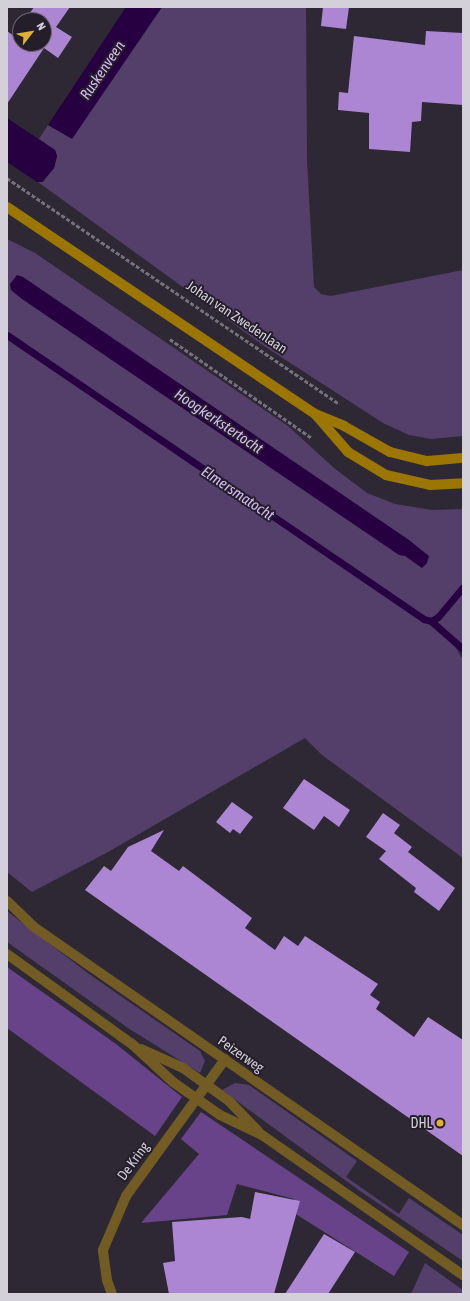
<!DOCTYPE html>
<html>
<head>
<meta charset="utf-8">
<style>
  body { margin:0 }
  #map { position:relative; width:470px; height:1301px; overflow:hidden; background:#2e2835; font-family:"Asap Condensed",sans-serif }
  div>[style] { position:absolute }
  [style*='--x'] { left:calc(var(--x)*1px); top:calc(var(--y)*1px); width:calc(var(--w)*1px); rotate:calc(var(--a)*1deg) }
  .green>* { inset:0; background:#543e6a }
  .forest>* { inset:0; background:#684389 }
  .water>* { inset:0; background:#270041 }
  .stream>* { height:7px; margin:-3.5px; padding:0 3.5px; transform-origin:3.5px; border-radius:3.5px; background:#270041 }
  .building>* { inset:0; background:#ac86d2 }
  .path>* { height:2.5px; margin-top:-1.25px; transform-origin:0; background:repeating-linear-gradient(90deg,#75707b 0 4px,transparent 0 6px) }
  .lane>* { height:10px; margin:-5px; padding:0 5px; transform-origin:5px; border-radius:5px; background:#735c24 }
  .street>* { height:10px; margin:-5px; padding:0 5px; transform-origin:5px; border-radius:5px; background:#735c24 }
  .secondary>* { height:10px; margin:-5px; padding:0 5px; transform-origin:5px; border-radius:5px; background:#9c7602 }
  .dots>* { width:11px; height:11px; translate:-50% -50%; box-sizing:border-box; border:2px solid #241e2b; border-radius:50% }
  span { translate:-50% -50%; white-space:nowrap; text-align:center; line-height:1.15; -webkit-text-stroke:4px #241e2b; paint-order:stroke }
  .street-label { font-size:14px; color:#d4d0d9 }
  .poi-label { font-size:14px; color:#d4d0d9 }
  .right { translate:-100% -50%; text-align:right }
  .water-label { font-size:15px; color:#d7b9f5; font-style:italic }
  .frame { position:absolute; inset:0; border:8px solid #d4d0d9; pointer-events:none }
  .north { position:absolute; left:12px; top:12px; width:40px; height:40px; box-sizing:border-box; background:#241e2b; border:1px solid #6a6571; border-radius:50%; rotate:59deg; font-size:11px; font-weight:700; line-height:16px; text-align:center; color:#d4d0d9 }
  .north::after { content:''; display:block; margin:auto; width:14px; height:18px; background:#e0b034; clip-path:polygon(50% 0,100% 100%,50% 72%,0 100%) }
</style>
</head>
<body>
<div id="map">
  <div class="green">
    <i style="clip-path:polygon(162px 7px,306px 7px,307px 160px,314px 287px,321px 294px,331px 296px,463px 270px,463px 436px,431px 439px,409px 435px,383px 423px,264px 346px,38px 182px,43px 182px,54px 168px,57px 156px,55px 150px,39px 139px,48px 125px,72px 138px)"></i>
    <i style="clip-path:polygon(7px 239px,35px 253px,288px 426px,334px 468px,367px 493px,395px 504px,432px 510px,463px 509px,463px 642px,455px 646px,461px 657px,463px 656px,463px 858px,322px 755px,305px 738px,108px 852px,32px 892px,7px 872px)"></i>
    <i style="clip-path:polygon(7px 911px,89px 974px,200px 1051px,205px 1061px,200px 1073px,128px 1028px,7px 942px)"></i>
    <i style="clip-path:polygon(235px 1083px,249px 1085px,357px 1161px,346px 1177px,399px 1214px,409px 1198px,463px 1235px,463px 1261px,360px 1191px,222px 1090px)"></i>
    <i style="clip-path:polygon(425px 1263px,463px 1290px,463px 1294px,411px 1294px)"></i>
  </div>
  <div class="forest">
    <i style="clip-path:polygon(7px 967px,116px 1044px,182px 1097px,155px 1136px,7px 1028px)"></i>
    <i style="clip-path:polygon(201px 1112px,409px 1252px,394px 1276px,291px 1211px,294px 1199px,237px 1184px,227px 1215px,141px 1223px,199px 1154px,181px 1139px)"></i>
  </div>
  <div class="water">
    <i style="clip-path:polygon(126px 7px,162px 7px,72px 139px,48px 125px)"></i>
    <i style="clip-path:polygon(7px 118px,55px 150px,57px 156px,54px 168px,42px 182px,37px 182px,7px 162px)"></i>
    <i style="clip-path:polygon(17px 275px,23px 277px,409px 540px,429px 556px,427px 563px,422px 568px,405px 556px,399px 555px,22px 299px,11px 290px,10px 284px)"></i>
  </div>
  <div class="stream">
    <i style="--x:7;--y:335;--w:505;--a:34.26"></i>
    <i style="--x:424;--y:619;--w:7;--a:16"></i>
    <i style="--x:431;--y:621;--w:8;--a:-30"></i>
    <i style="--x:438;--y:617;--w:39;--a:-50"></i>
    <i style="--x:431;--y:621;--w:43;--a:41.2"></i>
  </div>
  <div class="building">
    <i style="clip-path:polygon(34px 7px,70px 7px,56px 27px,72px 37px,58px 58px,44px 48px,7px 104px,7px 31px,14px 36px,20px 28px,20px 44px,44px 44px,44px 20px,25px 20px)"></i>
    <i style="clip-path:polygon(323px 7px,349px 7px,346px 29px,321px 26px)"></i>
    <i style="clip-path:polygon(426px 31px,463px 33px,463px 105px,422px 102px,421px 121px,412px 122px,410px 152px,369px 149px,369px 113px,338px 110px,339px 92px,348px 93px,354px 36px,425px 45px)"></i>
    <i style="clip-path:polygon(304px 779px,350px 810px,339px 827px,324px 816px,314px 830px,283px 808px)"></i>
    <i style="clip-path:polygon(232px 802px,253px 817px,240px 834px,233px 829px,230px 833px,216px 822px)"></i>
    <i style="clip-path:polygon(383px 813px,400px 825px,394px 833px,412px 847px,408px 852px,455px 888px,439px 911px,414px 892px,416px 888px,379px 859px,386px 851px,366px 837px)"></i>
    <i style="clip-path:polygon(164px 830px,151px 851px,179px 871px,183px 866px,252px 918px,245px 928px,275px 950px,284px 936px,298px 946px,305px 936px,378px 984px,370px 995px,380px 1002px,376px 1009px,414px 1037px,428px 1017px,463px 1040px,463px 1156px,85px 890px,104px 866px,111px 871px,128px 847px)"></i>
    <i style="clip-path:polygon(255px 1192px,300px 1201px,274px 1294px,169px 1294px,163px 1263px,175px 1261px,172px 1222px,242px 1217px,250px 1219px)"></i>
    <i style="clip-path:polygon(324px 1234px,355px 1252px,328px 1294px,285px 1294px)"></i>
  </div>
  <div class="path">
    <i style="--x:7;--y:178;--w:402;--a:34.2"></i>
    <i style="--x:170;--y:339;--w:173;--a:34.9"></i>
  </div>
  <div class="lane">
    <i style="--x:7;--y:954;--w:154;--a:35.8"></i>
    <i style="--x:132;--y:1044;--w:56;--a:42.8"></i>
    <i style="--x:173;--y:1082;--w:57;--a:35.1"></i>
    <i style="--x:220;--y:1115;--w:47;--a:25.5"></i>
    <i style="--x:262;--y:1135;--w:245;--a:34.9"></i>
    <i style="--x:141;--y:1049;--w:46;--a:24.3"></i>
    <i style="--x:183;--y:1068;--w:57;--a:35.7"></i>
    <i style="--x:229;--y:1101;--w:42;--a:46"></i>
  </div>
  <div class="street">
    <i style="--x:7;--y:901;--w:37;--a:44"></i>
    <i style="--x:34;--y:927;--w:522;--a:34.79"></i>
    <i style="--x:112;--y:1294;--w:15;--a:-110"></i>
    <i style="--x:107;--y:1280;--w:30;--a:-98"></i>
    <i style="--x:103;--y:1250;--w:59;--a:-66.9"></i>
    <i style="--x:126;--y:1196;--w:169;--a:-54.1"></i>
  </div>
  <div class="secondary">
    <i style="--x:7;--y:207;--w:371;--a:33.9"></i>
    <i style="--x:315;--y:414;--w:31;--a:22"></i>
    <i style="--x:344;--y:426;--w:53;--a:29.5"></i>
    <i style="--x:390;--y:452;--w:38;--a:14"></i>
    <i style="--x:427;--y:461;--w:36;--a:-5"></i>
    <i style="--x:316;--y:415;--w:49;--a:49.1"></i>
    <i style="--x:348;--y:452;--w:44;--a:31.2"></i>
    <i style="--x:386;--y:475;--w:45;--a:12.8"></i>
    <i style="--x:430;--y:485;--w:33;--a:-3"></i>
  </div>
  <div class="dots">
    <i style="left:440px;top:1123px;background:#e0b034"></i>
  </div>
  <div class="street-label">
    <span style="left:237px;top:317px;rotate:34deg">Johan van Zwedenlaan</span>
    <span style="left:241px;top:1054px;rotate:35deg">Peizerweg</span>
    <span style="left:133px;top:1161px;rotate:-54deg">De Kring</span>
  </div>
  <div class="poi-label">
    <span class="right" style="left:432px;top:1123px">DHL</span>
  </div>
  <div class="water-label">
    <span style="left:102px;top:70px;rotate:-56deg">Ruskenveen</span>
    <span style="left:219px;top:421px;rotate:34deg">Hoogkerkstertocht</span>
    <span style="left:238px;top:493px;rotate:34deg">Elmersmatocht</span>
  </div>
  <div class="frame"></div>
  <div class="north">N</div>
</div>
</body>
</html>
